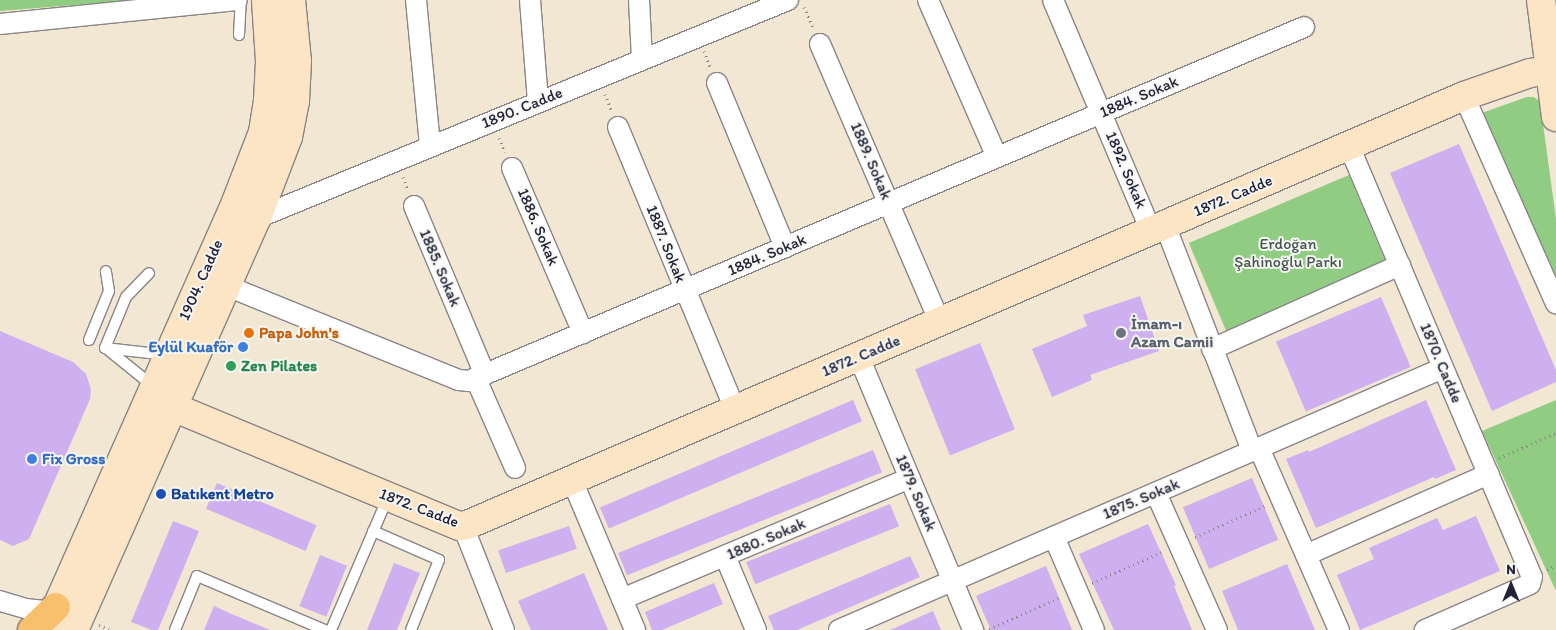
<!DOCTYPE html>
<html>
<head>
<meta charset="utf-8">
<style>
  body { margin:0 }
  #map { position:relative; width:1556px; height:630px; overflow:hidden; background:#f2e7d3; font-family:Itim,sans-serif }
  div>[style] { position:absolute }
  [style*='--x'] { left:calc(var(--x)*1px); top:calc(var(--y)*1px); width:calc(var(--w)*1px); rotate:calc(var(--a)*1deg) }
  .green>* { inset:0; background:#90cd82; transform-origin:0 0 }
  .building>* { inset:0; background:#ceafef; transform-origin:0 0 }
  .path>* { height:3px; margin-top:-1.5px; transform-origin:0; background:repeating-linear-gradient(90deg,#8a8487 0 1px,transparent 0 5px) }
  .roads { filter:drop-shadow(1px 0 #8a8487) drop-shadow(-1px 0 #8a8487) drop-shadow(0 1px #8a8487) drop-shadow(0 -1px #8a8487) }
  .lane>* { height:10px; margin:-5px; padding:0 5px; transform-origin:5px; border-radius:5px; background:#fff }
  .street>* { height:20px; margin:-10px; padding:0 10px; transform-origin:10px; border-radius:10px; background:#fff }
  .secondary>* { height:28px; margin:-14px; padding:0 14px; transform-origin:14px; border-radius:14px; background:#fce5c4 }
  .primary>* { height:28px; margin:-14px; padding:0 14px; transform-origin:14px; border-radius:14px; background:#f8bf6c }
  .dots>* { width:14px; height:14px; translate:-50% -50%; box-sizing:border-box; border:2px solid #f6f6f2; border-radius:50% }
  span { translate:-50% -50%; white-space:nowrap; text-align:center; line-height:1.15; -webkit-text-stroke:4px #f6f6f2; paint-order:stroke }
  .street-label { font-size:16px; color:#22223b }
  .park-label { font-size:16px; color:#435550 }
  .worship-label { font-size:16px; color:#5b616d; font-weight:700 }
  .left { translate:0 -50%; text-align:left }
  .food-label { font-size:16px; color:#c56008; font-weight:700 }
  .shop-label { font-size:16px; color:#366cbe; font-weight:700 }
  .right { translate:-100% -50%; text-align:right }
  .leisure-label { font-size:16px; color:#27864d; font-weight:700 }
  .transit-label { font-size:16px; color:#164399; font-weight:700 }
  .north { position:absolute; left:1486px; top:560px; width:50px; height:50px; -webkit-text-stroke:4px #f6f6f2; paint-order:stroke; rotate:0deg; font-size:14px; font-weight:700; line-height:20px; text-align:center; color:#22223b }
  .north::after { content:''; display:block; margin:auto; width:18px; height:22px; background:#22223b; clip-path:polygon(50% 0,100% 100%,50% 72%,0 100%) }
</style>
</head>
<body>
<div id="map">
  <div class="green">
    <i style="clip-path:polygon(0 0,137px 0,0 11px)"></i>
    <i style="clip-path:polygon(1527px 97px,1534px 97px,1540px 102px,1556px 219px,1556px 294px,1476px 115px)"></i>
    <i style="left:1349px;top:175px;width:97px;height:174px;rotate:67deg"></i>
    <i style="clip-path:polygon(1556px 400px,1556px 591px,1482px 431px)"></i>
  </div>
  <div class="building">
    <i style="clip-path:polygon(1459px 144px,1556px 370px,1556px 382px,1492px 411px,1390px 173px)"></i>
    <i style="clip-path:polygon(1140px 296px,1159px 351px,1090px 375px,1092px 380px,1052px 397px,1032px 349px,1087px 326px,1083px 315px)"></i>
    <i style="left:1381px;top:297px;width:76px;height:114px;rotate:67deg"></i>
    <i style="clip-path:polygon(0 331px,73px 362px,86px 374px,91px 390px,90px 399px,29px 539px,13px 546px,0 540px)"></i>
    <i style="left:980px;top:343px;width:93px;height:70px;rotate:68deg"></i>
    <i style="left:853px;top:400px;width:23px;height:275px;rotate:67deg"></i>
    <i style="clip-path:polygon(1426px 400px,1456px 470px,1435px 479px,1434px 477px,1316px 528px,1286px 459px,1308px 450px,1309px 452px)"></i>
    <i style="left:873px;top:450px;width:24px;height:275px;rotate:68deg"></i>
    <i style="left:1252px;top:478px;width:67px;height:75px;rotate:67deg"></i>
    <i style="left:217px;top:483px;width:108px;height:28px;rotate:23deg"></i>
    <i style="left:890px;top:504px;width:24px;height:155px;rotate:68deg"></i>
    <i style="clip-path:polygon(1476px 516px,1500px 571px,1360px 630px,1337px 575px,1374px 559px,1369px 548px,1437px 518px,1443px 530px)"></i>
    <i style="clip-path:polygon(173px 521px,199px 531px,158px 630px,152px 630px,131px 622px)"></i>
    <i style="clip-path:polygon(1148px 524px,1176px 585px,1174px 586px,1192px 630px,1114px 630px,1079px 554px)"></i>
    <i style="left:569px;top:526px;width:24px;height:75px;rotate:71deg"></i>
    <i style="left:320px;top:555px;width:29px;height:55px;rotate:22deg"></i>
    <i style="clip-path:polygon(910px 556px,920px 577px,797px 630px,774px 630px,768px 616px)"></i>
    <i style="clip-path:polygon(394px 563px,420px 573px,397px 630px,367px 630px)"></i>
    <i style="clip-path:polygon(1287px 564px,1315px 630px,1238px 630px,1222px 591px)"></i>
    <i style="clip-path:polygon(1046px 566px,1072px 630px,991px 630px,976px 596px)"></i>
    <i style="clip-path:polygon(584px 573px,608px 630px,531px 630px,518px 601px)"></i>
    <i style="clip-path:polygon(714px 583px,723px 604px,662px 630px,652px 630px,645px 612px)"></i>
    <i style="clip-path:polygon(214px 606px,234px 615px,270px 630px,204px 630px)"></i>
    <i style="clip-path:polygon(933px 611px,941px 630px,890px 630px)"></i>
  </div>
  <div class="path">
    <i style="--x:804;--y:7;--w:24;--a:66"></i>
    <i style="--x:704;--y:51;--w:19;--a:69"></i>
    <i style="--x:605;--y:94;--w:19;--a:69"></i>
    <i style="--x:499;--y:138;--w:15;--a:67"></i>
    <i style="--x:403;--y:177;--w:14;--a:69"></i>
    <i style="--x:1499;--y:458;--w:62;--a:-23.7"></i>
    <i style="--x:1195;--y:537;--w:79;--a:-24"></i>
    <i style="--x:1547;--y:570;--w:10;--a:-29"></i>
    <i style="--x:1092;--y:583;--w:79;--a:-24"></i>
    <i style="--x:99;--y:625;--w:12;--a:24"></i>
    <i style="--x:989;--y:629;--w:79;--a:-24"></i>
  </div>
  <div class="roads">
    <div class="lane">
      <i style="--x:239;--y:35;--w:35;--a:-87"></i>
      <i style="--x:89;--y:340;--w:53;--a:-67.8"></i>
      <i style="--x:109;--y:291;--w:20;--a:-99"></i>
      <i style="--x:105;--y:348;--w:55;--a:-67.6"></i>
      <i style="--x:126;--y:297;--w:33;--a:-46"></i>
      <i style="--x:105;--y:348;--w:62;--a:6.4"></i>
      <i style="--x:106;--y:348;--w:60;--a:39"></i>
      <i style="--x:373;--y:531;--w:72;--a:23.7"></i>
      <i style="--x:439;--y:560;--w:75;--a:111.8"></i>
      <i style="--x:0;--y:596;--w:27;--a:17"></i>
      <i style="--x:26;--y:604;--w:19;--a:6"></i>
      <i style="--x:0;--y:606;--w:26;--a:16"></i>
      <i style="--x:25;--y:613;--w:18;--a:-13"></i>
      <i style="--x:175;--y:630;--w:58;--a:-67.8"></i>
      <i style="--x:197;--y:576;--w:139;--a:22.9"></i>
      <i style="--x:331;--y:630;--w:145;--a:-66.8"></i>
    </div>
    <div class="street">
      <i style="--x:416;--y:0;--w:147;--a:84.5"></i>
      <i style="--x:530;--y:0;--w:102;--a:85.5"></i>
      <i style="--x:639;--y:0;--w:59;--a:87.1"></i>
      <i style="--x:928;--y:0;--w:171;--a:66.3"></i>
      <i style="--x:1053;--y:0;--w:251;--a:67"></i>
      <i style="--x:0;--y:24;--w:238;--a:-5.8"></i>
      <i style="--x:820;--y:44;--w:303;--a:66.7"></i>
      <i style="--x:717;--y:83;--w:178;--a:67.5"></i>
      <i style="--x:1464;--y:96;--w:227;--a:66.1"></i>
      <i style="--x:618;--y:127;--w:306;--a:67.5"></i>
      <i style="--x:1349;--y:146;--w:468;--a:67"></i>
      <i style="--x:1532;--y:577;--w:7;--a:106"></i>
      <i style="--x:1530;--y:584;--w:115;--a:156.3"></i>
      <i style="--x:512;--y:168;--w:180;--a:66.7"></i>
      <i style="--x:414;--y:206;--w:183;--a:67.2"></i>
      <i style="--x:257;--y:218;--w:574;--a:-22.32"></i>
      <i style="--x:1165;--y:225;--w:242;--a:68.9"></i>
      <i style="--x:227;--y:286;--w:250;--a:22.1"></i>
      <i style="--x:459;--y:380;--w:10;--a:6"></i>
      <i style="--x:469;--y:381;--w:907;--a:-22.97"></i>
      <i style="--x:1212;--y:349;--w:206;--a:-24.1"></i>
      <i style="--x:859;--y:357;--w:296;--a:67.3"></i>
      <i style="--x:476;--y:379;--w:97;--a:66.3"></i>
      <i style="--x:1259;--y:448;--w:199;--a:66.3"></i>
      <i style="--x:572;--y:480;--w:163;--a:67.2"></i>
      <i style="--x:1156;--y:493;--w:150;--a:66"></i>
      <i style="--x:463;--y:526;--w:112;--a:68.5"></i>
      <i style="--x:1054;--y:537;--w:101;--a:66.7"></i>
      <i style="--x:1306;--y:555;--w:200;--a:-23.9"></i>
      <i style="--x:725;--y:556;--w:80;--a:67.3"></i>
      <i style="--x:622;--y:599;--w:312;--a:-22.8"></i>
      <i style="--x:839;--y:630;--w:658;--a:-23.45"></i>
    </div>
    <div class="secondary">
      <i style="--x:1541;--y:0;--w:118;--a:82.7"></i>
      <i style="--x:173;--y:407;--w:310;--a:22.6"></i>
      <i style="--x:459;--y:526;--w:8;--a:-7"></i>
      <i style="--x:467;--y:525;--w:1085;--a:-23.28"></i>
      <i style="--x:1464;--y:96;--w:70;--a:-19.2"></i>
      <i style="--x:1530;--y:73;--w:26;--a:-9"></i>
      <i style="--x:47;--y:629;--w:467;--a:-66.1"></i>
      <i style="--x:236;--y:202;--w:75;--a:-68.9"></i>
      <i style="--x:263;--y:132;--w:31;--a:-81"></i>
      <i style="--x:268;--y:101;--w:40;--a:-87.1"></i>
      <i style="--x:270;--y:61;--w:61;--a:-93.8"></i>
      <i style="--x:74;--y:630;--w:451;--a:-66.1"></i>
      <i style="--x:257;--y:218;--w:87;--a:-69.1"></i>
      <i style="--x:288;--y:137;--w:37;--a:-79"></i>
      <i style="--x:295;--y:101;--w:40;--a:-87.1"></i>
      <i style="--x:297;--y:61;--w:61;--a:-95.6"></i>
    </div>
    <div class="primary">
      <i style="--x:32;--y:630;--w:33;--a:-44"></i>
    </div>
  </div>
  <div class="dots">
    <i style="left:249px;top:333px;background:#e8710a"></i>
    <i style="left:1121px;top:333px;background:#6b7280"></i>
    <i style="left:243px;top:347px;background:#3f7fe0"></i>
    <i style="left:231px;top:366px;background:#2e9e5b"></i>
    <i style="left:32px;top:459px;background:#3f7fe0"></i>
    <i style="left:161px;top:494px;background:#1a4fb4"></i>
  </div>
  <div class="street-label">
    <span style="left:1139px;top:97px;rotate:-23deg">1884. Sokak</span>
    <span style="left:522px;top:108px;rotate:-22deg">1890. Cadde</span>
    <span style="left:871px;top:161px;rotate:67deg">1889. Sokak</span>
    <span style="left:1126px;top:170px;rotate:67deg">1892. Sokak</span>
    <span style="left:1233px;top:196px;rotate:-23deg">1872. Cadde</span>
    <span style="left:538px;top:227px;rotate:67deg">1886. Sokak</span>
    <span style="left:666px;top:244px;rotate:68deg">1887. Sokak</span>
    <span style="left:767px;top:255px;rotate:-23deg">1884. Sokak</span>
    <span style="left:440px;top:268px;rotate:67deg">1885. Sokak</span>
    <span style="left:201px;top:280px;rotate:-66deg">1904. Cadde</span>
    <span style="left:861px;top:356px;rotate:-23deg">1872. Cadde</span>
    <span style="left:1441px;top:363px;rotate:67deg">1870. Cadde</span>
    <span style="left:916px;top:493px;rotate:67deg">1879. Sokak</span>
    <span style="left:1141px;top:499px;rotate:-23deg">1875. Sokak</span>
    <span style="left:419px;top:508px;rotate:21deg">1872. Cadde</span>
    <span style="left:766px;top:539px;rotate:-23deg">1880. Sokak</span>
  </div>
  <div class="park-label">
    <span style="left:1288px;top:253px">Erdoğan<br>Şahinoğlu Parkı</span>
  </div>
  <div class="worship-label">
    <span class="left" style="left:1131px;top:333px">İmam-ı<br>Azam Camii</span>
  </div>
  <div class="food-label">
    <span class="left" style="left:259px;top:333px">Papa John's</span>
  </div>
  <div class="shop-label">
    <span class="right" style="left:233px;top:347px">Eylül Kuaför</span>
    <span class="left" style="left:42px;top:459px">Fix Gross</span>
  </div>
  <div class="leisure-label">
    <span class="left" style="left:241px;top:366px">Zen Pilates</span>
  </div>
  <div class="transit-label">
    <span class="left" style="left:171px;top:494px">Batıkent Metro</span>
  </div>
  <div class="north">N</div>
</div>
</body>
</html>
